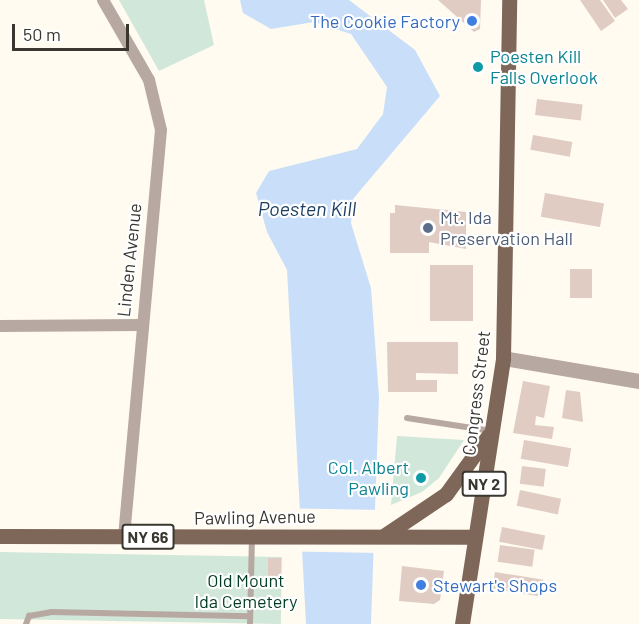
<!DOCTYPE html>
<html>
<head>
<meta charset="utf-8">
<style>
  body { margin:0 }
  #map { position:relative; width:639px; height:624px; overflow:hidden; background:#fffbf0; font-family:Barlow,sans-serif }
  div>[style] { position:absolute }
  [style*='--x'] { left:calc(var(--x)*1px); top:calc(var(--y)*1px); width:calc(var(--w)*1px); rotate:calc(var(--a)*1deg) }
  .green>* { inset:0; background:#d1e7d9; transform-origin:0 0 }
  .water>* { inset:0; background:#c9dff9 }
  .pier>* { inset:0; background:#fffbf0; transform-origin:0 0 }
  .building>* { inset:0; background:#e0ccc3; transform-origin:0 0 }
  .service>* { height:6px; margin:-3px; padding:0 3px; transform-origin:3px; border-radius:3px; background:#b7a9a2 }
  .minor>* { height:12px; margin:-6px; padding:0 6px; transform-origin:6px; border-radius:6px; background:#b7a9a2 }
  .tertiary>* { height:15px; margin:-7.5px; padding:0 7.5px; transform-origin:7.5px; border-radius:7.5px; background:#b7a9a2 }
  .primary>* { height:15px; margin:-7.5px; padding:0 7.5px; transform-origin:7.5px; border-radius:7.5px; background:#7e6659 }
  .dots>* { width:16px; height:16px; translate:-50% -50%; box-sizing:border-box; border:3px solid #fff; border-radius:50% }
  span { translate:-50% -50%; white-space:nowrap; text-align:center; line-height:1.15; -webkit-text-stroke:4.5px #fff; paint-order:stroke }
  .shield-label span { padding:2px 4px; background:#fff; border:2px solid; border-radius:4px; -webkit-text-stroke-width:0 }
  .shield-label { font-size:16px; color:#39372f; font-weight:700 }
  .shop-label { font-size:18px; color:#366cbe }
  .right { translate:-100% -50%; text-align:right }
  .left { translate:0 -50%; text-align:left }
  .culture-label { font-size:18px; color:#0d838f }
  .service-label { font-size:18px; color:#4e5e75 }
  .street-label { font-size:18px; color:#39372f }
  .park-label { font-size:18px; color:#003c23 }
  .water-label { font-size:20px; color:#1e4063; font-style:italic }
  .scale { position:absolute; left:12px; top:24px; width:117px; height:27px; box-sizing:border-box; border:3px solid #39372f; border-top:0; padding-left:8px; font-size:18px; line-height:21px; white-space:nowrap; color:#39372f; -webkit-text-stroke:4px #fff; paint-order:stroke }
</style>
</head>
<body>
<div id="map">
  <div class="green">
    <i style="clip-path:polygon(119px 0,204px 0,214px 45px,159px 71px)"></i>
    <i style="clip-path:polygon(397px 436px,464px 440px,439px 478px,422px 492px,391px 505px)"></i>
    <i style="left:282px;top:557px;width:67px;height:282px;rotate:91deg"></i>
  </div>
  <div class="water">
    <i style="clip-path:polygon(240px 0,349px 0,415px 50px,440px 96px,353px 199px,351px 223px,371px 288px,379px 397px,371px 624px,306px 624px,287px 270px,267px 232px,256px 193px,269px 171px,357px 149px,383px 114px,387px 87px,351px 34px,314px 22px,271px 29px,243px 13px)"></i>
  </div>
  <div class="pier">
    <i style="left:381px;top:510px;width:43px;height:83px;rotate:91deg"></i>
  </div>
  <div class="building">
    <i style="clip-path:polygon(438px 0,481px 0,480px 29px,474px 32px)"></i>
    <i style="clip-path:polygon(580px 0,600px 0,615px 21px,601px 31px)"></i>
    <i style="clip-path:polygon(603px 0,621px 0,628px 9px,615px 18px)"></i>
    <i style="left:537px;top:99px;width:46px;height:16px;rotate:7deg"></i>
    <i style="left:533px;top:135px;width:40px;height:15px;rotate:10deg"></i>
    <i style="left:545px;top:193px;width:60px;height:24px;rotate:10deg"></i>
    <i style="clip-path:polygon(395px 205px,466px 212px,466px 249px,429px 242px,429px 253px,390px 253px,390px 213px,395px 213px)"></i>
    <i style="left:430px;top:265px;width:43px;height:56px"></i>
    <i style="left:570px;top:269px;width:22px;height:29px"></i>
    <i style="clip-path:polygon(387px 342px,458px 342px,458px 374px,416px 373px,416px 380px,437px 380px,437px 392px,388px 392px)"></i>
    <i style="clip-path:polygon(523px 381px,550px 386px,544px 418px,536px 416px,535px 425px,554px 427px,552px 439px,513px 433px)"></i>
    <i style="clip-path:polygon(566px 390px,580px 392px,583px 422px,562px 418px)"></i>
    <i style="left:524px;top:440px;width:48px;height:19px;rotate:10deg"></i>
    <i style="left:522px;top:466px;width:24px;height:18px;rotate:7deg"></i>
    <i style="left:520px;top:490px;width:42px;height:16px;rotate:12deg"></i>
    <i style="left:502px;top:527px;width:44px;height:15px;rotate:11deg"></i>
    <i style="left:500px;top:545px;width:35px;height:17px;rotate:8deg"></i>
    <i style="left:268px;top:558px;width:13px;height:26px"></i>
    <i style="clip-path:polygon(402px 566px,444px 571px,440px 600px,434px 604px,399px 601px)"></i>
    <i style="left:495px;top:572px;width:49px;height:17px;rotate:9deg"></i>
  </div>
  <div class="service">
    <i style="--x:407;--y:418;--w:86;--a:8.7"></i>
    <i style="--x:26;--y:624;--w:9;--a:-69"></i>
    <i style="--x:29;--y:616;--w:22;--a:-10"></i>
    <i style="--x:51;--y:612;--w:199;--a:1.2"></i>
    <i style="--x:250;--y:624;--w:86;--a:-88.7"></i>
  </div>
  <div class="minor">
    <i style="--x:103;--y:0;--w:92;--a:60.1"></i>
    <i style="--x:149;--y:80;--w:51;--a:76.5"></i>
    <i style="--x:161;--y:130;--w:409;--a:95.2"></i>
    <i style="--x:0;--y:326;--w:140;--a:-0.4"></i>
  </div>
  <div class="tertiary">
    <i style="--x:503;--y:358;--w:138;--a:9.6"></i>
  </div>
  <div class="primary">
    <i style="--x:385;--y:535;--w:73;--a:-33.9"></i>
    <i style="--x:446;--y:494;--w:72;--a:-54.1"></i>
    <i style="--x:0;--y:536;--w:475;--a:0.1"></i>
    <i style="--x:462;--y:624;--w:269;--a:-81.2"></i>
    <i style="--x:503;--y:358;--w:358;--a:-89"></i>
  </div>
  <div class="dots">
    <i style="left:472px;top:21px;background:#3f7fe0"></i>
    <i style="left:478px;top:67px;background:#0f9aa8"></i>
    <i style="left:428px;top:228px;background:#5c6f8a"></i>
    <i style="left:421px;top:478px;background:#0f9aa8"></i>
    <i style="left:421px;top:585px;background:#3f7fe0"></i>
  </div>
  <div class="shield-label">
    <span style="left:484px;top:484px">NY 2</span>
    <span style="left:148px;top:537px">NY 66</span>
  </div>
  <div class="shop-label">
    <span class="right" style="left:460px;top:21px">The Cookie Factory</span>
    <span class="left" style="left:433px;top:585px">Stewart's Shops</span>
  </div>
  <div class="culture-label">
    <span class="left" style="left:490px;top:67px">Poesten Kill<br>Falls Overlook</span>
    <span class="right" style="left:409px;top:478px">Col. Albert<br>Pawling</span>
  </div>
  <div class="service-label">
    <span class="left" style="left:440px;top:228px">Mt. Ida<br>Preservation Hall</span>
  </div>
  <div class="street-label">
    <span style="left:129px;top:260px;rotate:-84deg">Linden Avenue</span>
    <span style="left:476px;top:393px;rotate:-83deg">Congress Street</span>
    <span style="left:255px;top:517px;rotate:-1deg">Pawling Avenue</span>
  </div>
  <div class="park-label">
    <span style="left:246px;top:591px">Old Mount<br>Ida Cemetery</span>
  </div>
  <div class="water-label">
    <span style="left:307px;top:208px">Poesten Kill</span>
  </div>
  <div class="scale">50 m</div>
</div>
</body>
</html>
